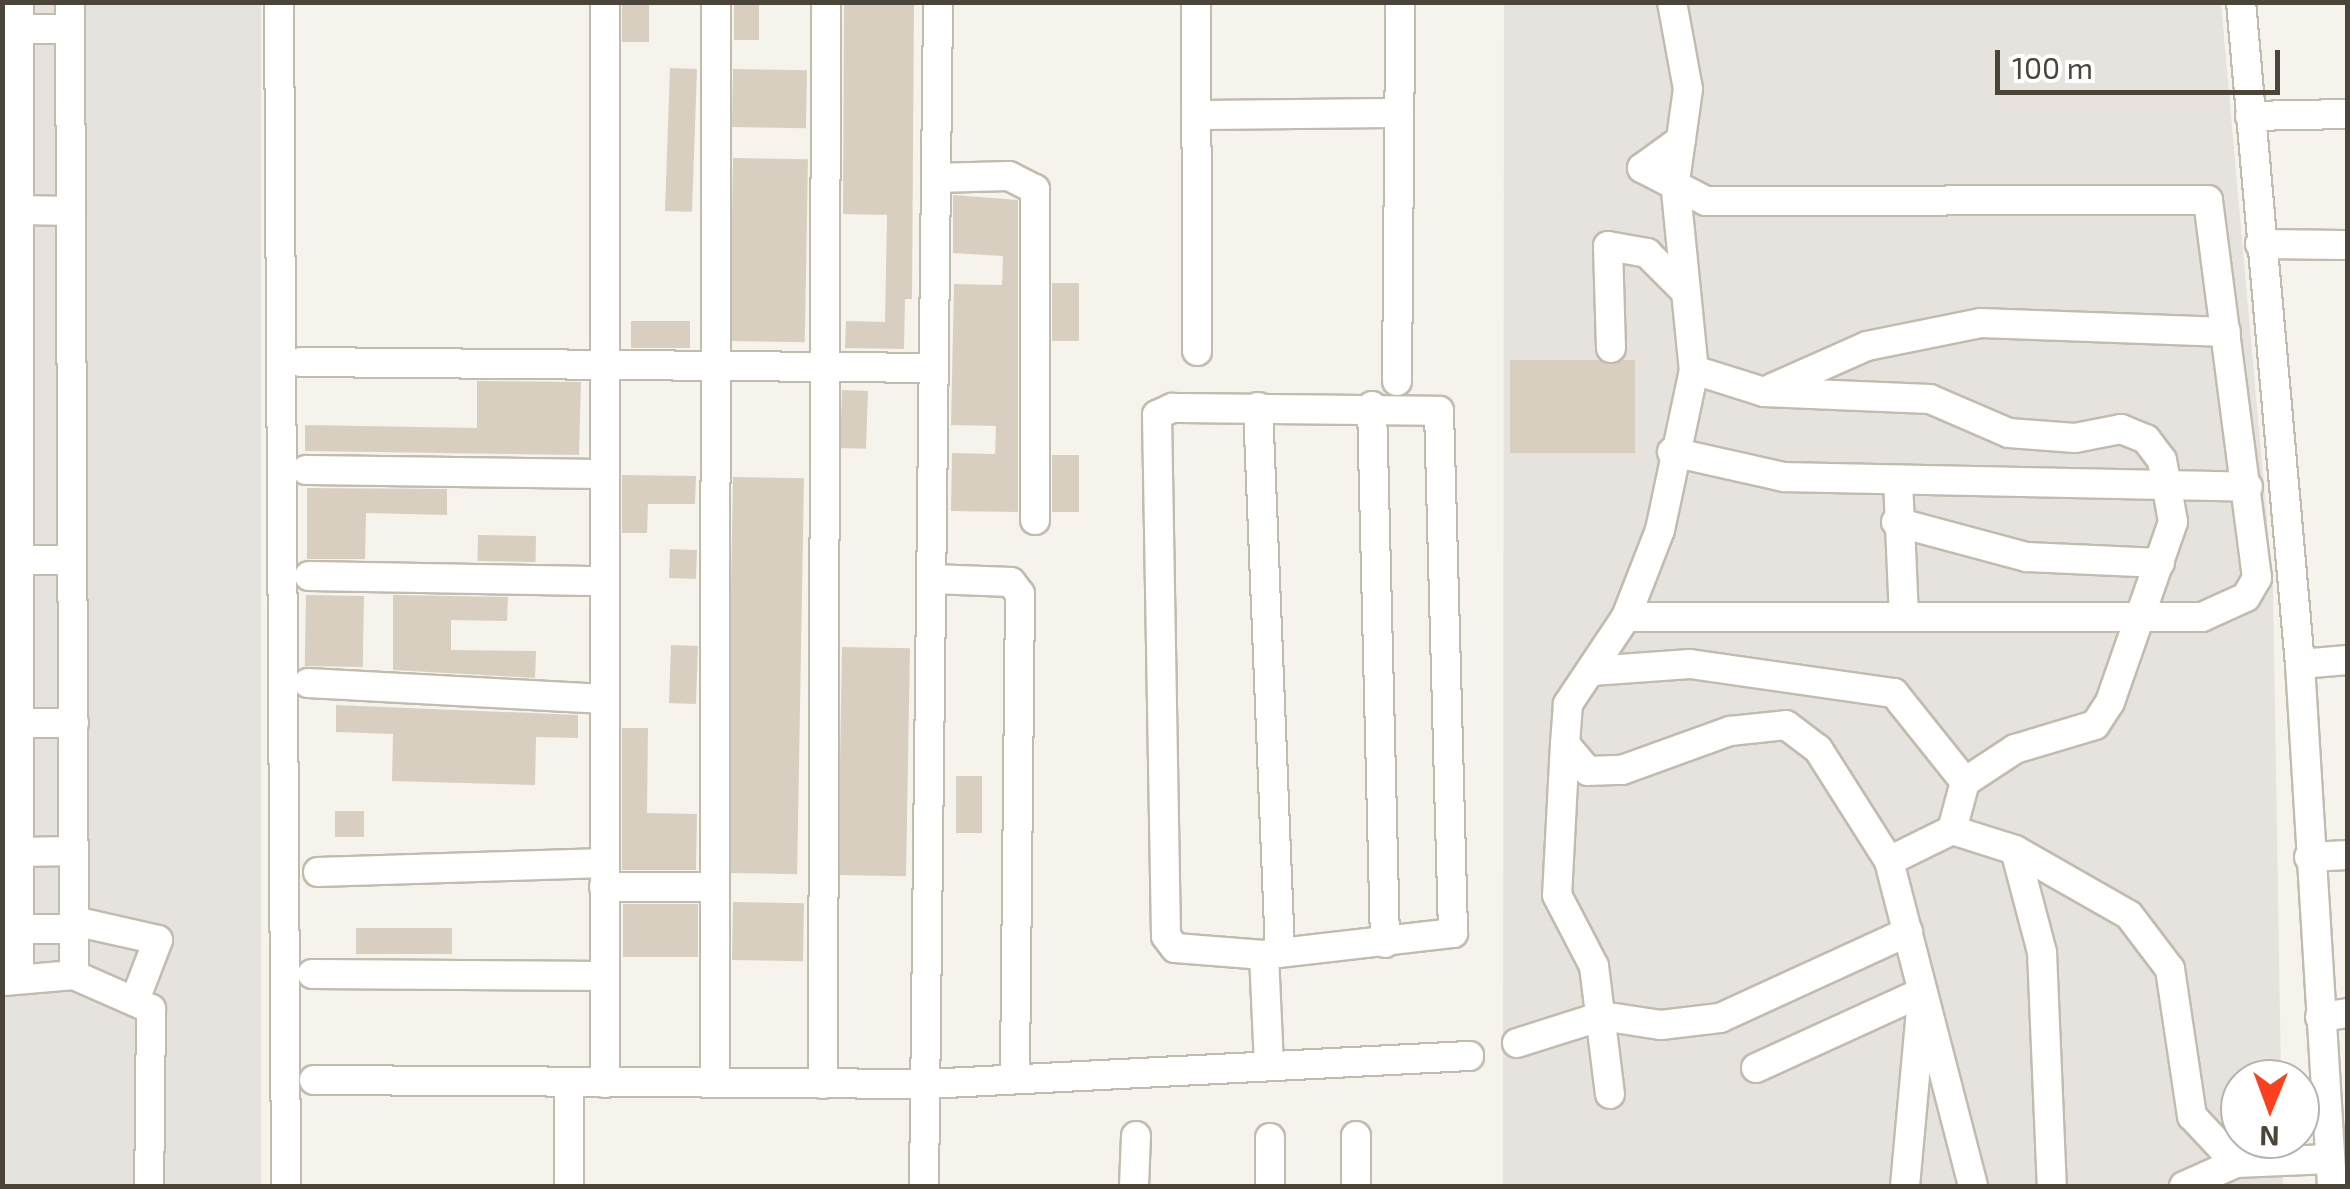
<!DOCTYPE html>
<html>
<head>
<meta charset="utf-8">
<style>
  body { margin:0 }
  #map { position:relative; width:2350px; height:1189px; overflow:hidden; background:#f6f3ec; font-family:"Exo 2",sans-serif }
  div>[style] { position:absolute }
  [style*='--x'] { left:calc(var(--x)*1px); top:calc(var(--y)*1px); width:calc(var(--w)*1px); rotate:calc(var(--a)*1deg) }
  .industrial>* { inset:0; background:#e6e2dd; transform-origin:0 0 }
  .building>* { inset:0; background:#d8cfc1; transform-origin:0 0 }
  .roads { filter:drop-shadow(2px 0 #c2bbae) drop-shadow(-2px 0 #c2bbae) drop-shadow(0 2px #c2bbae) drop-shadow(0 -2px #c2bbae) }
  .minor>* { height:28px; margin:-14px; padding:0 14px; transform-origin:14px; border-radius:14px; background:#fff }
  span { translate:-50% -50%; white-space:nowrap; text-align:center; line-height:1.15; -webkit-text-stroke:8px #fff; paint-order:stroke }
  .frame { position:absolute; inset:0; border:5px solid #4b4439; pointer-events:none }
  .north { position:absolute; left:2220px; top:1059px; width:100px; height:100px; box-sizing:border-box; background:#fff; border:2px solid #b7b4b0; border-radius:50%; rotate:181deg; font-size:28px; font-weight:700; line-height:40px; text-align:center; color:#4b4439 }
  .north::after { content:''; display:block; margin:auto; width:35px; height:45px; background:#fc3f1d; clip-path:polygon(50% 0,100% 100%,50% 72%,0 100%) }
  .scale { position:absolute; left:1995px; top:50px; width:285px; height:45px; box-sizing:border-box; border:5px solid #4b4439; border-top:0; padding-left:12px; font-size:30px; line-height:35px; white-space:nowrap; color:#4b4439; -webkit-text-stroke:8px #fff; paint-order:stroke }
</style>
</head>
<body>
<div id="map">
  <div class="industrial">
    <i style="left:2px;top:3px;width:259px;height:1183px"></i>
    <i style="clip-path:polygon(1504px 3px,2221px 3px,2273px 587px,2281px 1079px,2240px 1079px,2240px 1139px,2282px 1139px,2283px 1186px,1503px 1186px)"></i>
  </div>
  <div class="building">
    <i style="left:622px;top:2px;width:27px;height:40px"></i>
    <i style="left:734px;top:2px;width:25px;height:38px"></i>
    <i style="clip-path:polygon(844px 2px,914px 2px,912px 299px,905px 299px,904px 349px,845px 348px,846px 321px,885px 322px,887px 215px,843px 214px)"></i>
    <i style="left:670px;top:68px;width:27px;height:143px;rotate:2deg"></i>
    <i style="left:733px;top:69px;width:74px;height:58px;rotate:1deg"></i>
    <i style="left:733px;top:158px;width:75px;height:183px;rotate:1deg"></i>
    <i style="clip-path:polygon(953px 195px,1018px 200px,1018px 512px,951px 511px,952px 453px,995px 454px,996px 426px,951px 425px,954px 284px,1002px 285px,1003px 256px,953px 253px)"></i>
    <i style="left:1052px;top:283px;width:27px;height:58px"></i>
    <i style="left:690px;top:321px;width:27px;height:59px;rotate:90deg"></i>
    <i style="left:1510px;top:360px;width:125px;height:93px"></i>
    <i style="clip-path:polygon(477px 381px,581px 382px,579px 455px,305px 451px,305px 425px,477px 428px)"></i>
    <i style="left:842px;top:390px;width:26px;height:58px;rotate:2deg"></i>
    <i style="left:1052px;top:455px;width:27px;height:57px"></i>
    <i style="clip-path:polygon(622px 475px,696px 476px,695px 504px,648px 504px,647px 533px,622px 533px)"></i>
    <i style="left:733px;top:477px;width:71px;height:396px;rotate:1deg"></i>
    <i style="clip-path:polygon(307px 488px,447px 489px,447px 515px,366px 513px,365px 559px,307px 559px)"></i>
    <i style="left:478px;top:535px;width:58px;height:26px;rotate:1deg"></i>
    <i style="left:670px;top:549px;width:27px;height:29px;rotate:2deg"></i>
    <i style="left:306px;top:595px;width:58px;height:71px;rotate:1deg"></i>
    <i style="clip-path:polygon(393px 595px,508px 597px,507px 621px,451px 620px,451px 650px,536px 651px,535px 678px,393px 670px)"></i>
    <i style="left:671px;top:645px;width:27px;height:58px;rotate:2deg"></i>
    <i style="left:842px;top:647px;width:68px;height:228px;rotate:1deg"></i>
    <i style="clip-path:polygon(336px 705px,578px 715px,578px 738px,536px 737px,535px 785px,392px 781px,393px 734px,336px 732px)"></i>
    <i style="clip-path:polygon(622px 728px,648px 728px,647px 813px,697px 814px,696px 870px,622px 870px)"></i>
    <i style="left:956px;top:776px;width:26px;height:57px"></i>
    <i style="left:335px;top:811px;width:29px;height:26px"></i>
    <i style="left:733px;top:902px;width:71px;height:58px;rotate:1deg"></i>
    <i style="left:623px;top:904px;width:75px;height:53px"></i>
    <i style="left:452px;top:928px;width:26px;height:96px;rotate:90deg"></i>
  </div>
  <div class="roads">
    <div class="minor">
      <i style="--x:19;--y:2;--w:973;--a:90"></i>
      <i style="--x:70;--y:2;--w:973;--a:89.76"></i>
      <i style="--x:279;--y:2;--w:1184;--a:89.66"></i>
      <i style="--x:1196;--y:2;--w:349;--a:89.8"></i>
      <i style="--x:1672;--y:2;--w:88;--a:79.6"></i>
      <i style="--x:1688;--y:89;--w:93;--a:98"></i>
      <i style="--x:1675;--y:181;--w:190;--a:84.3"></i>
      <i style="--x:1694;--y:370;--w:164;--a:102"></i>
      <i style="--x:1660;--y:530;--w:93;--a:111.3"></i>
      <i style="--x:1626;--y:617;--w:105;--a:123.7"></i>
      <i style="--x:1568;--y:704;--w:40;--a:94.3"></i>
      <i style="--x:1565;--y:744;--w:35;--a:50"></i>
      <i style="--x:1588;--y:771;--w:34;--a:-2"></i>
      <i style="--x:1622;--y:770;--w:115;--a:-19.9"></i>
      <i style="--x:1730;--y:731;--w:56;--a:-6.1"></i>
      <i style="--x:1786;--y:725;--w:40;--a:37"></i>
      <i style="--x:1818;--y:749;--w:133;--a:57.6"></i>
      <i style="--x:1889;--y:861;--w:336;--a:75.5"></i>
      <i style="--x:2241;--y:2;--w:665;--a:84.91"></i>
      <i style="--x:2300;--y:664;--w:523;--a:86.49"></i>
      <i style="--x:19;--y:29;--w:51;--a:0"></i>
      <i style="--x:1196;--y:115;--w:203;--a:-0.6"></i>
      <i style="--x:2250;--y:116;--w:98;--a:-1.2"></i>
      <i style="--x:936;--y:178;--w:73;--a:-1.6"></i>
      <i style="--x:1009;--y:176;--w:29;--a:27"></i>
      <i style="--x:1035;--y:189;--w:331;--a:90"></i>
      <i style="--x:19;--y:210;--w:52;--a:1.1"></i>
      <i style="--x:2260;--y:244;--w:88;--a:0.7"></i>
      <i style="--x:1611;--y:348;--w:102;--a:-91.7"></i>
      <i style="--x:1608;--y:246;--w:40;--a:10"></i>
      <i style="--x:1647;--y:253;--w:52;--a:45"></i>
      <i style="--x:301;--y:362;--w:632;--a:0.54"></i>
      <i style="--x:1694;--y:370;--w:73;--a:17.4"></i>
      <i style="--x:1764;--y:392;--w:166;--a:2.4"></i>
      <i style="--x:1930;--y:399;--w:86;--a:23.3"></i>
      <i style="--x:2009;--y:433;--w:66;--a:4.3"></i>
      <i style="--x:2075;--y:438;--w:47;--a:-11.1"></i>
      <i style="--x:2121;--y:429;--w:27;--a:22"></i>
      <i style="--x:2146;--y:439;--w:26;--a:53"></i>
      <i style="--x:2162;--y:460;--w:63;--a:79.9"></i>
      <i style="--x:2173;--y:522;--w:191;--a:109.3"></i>
      <i style="--x:2110;--y:702;--w:27;--a:123"></i>
      <i style="--x:2095;--y:725;--w:84;--a:163.3"></i>
      <i style="--x:2015;--y:749;--w:60;--a:146.6"></i>
      <i style="--x:1965;--y:782;--w:50;--a:105.2"></i>
      <i style="--x:1397;--y:381;--w:379;--a:-89.5"></i>
      <i style="--x:1770;--y:389;--w:106;--a:-23.9"></i>
      <i style="--x:1867;--y:346;--w:116;--a:-11.4"></i>
      <i style="--x:1981;--y:323;--w:245;--a:2.1"></i>
      <i style="--x:1372;--y:406;--w:537;--a:88.61"></i>
      <i style="--x:1258;--y:407;--w:546;--a:87.69"></i>
      <i style="--x:1672;--y:452;--w:115;--a:12.6"></i>
      <i style="--x:1784;--y:477;--w:464;--a:1.2"></i>
      <i style="--x:306;--y:470;--w:298;--a:0.8"></i>
      <i style="--x:1898;--y:480;--w:136;--a:87.5"></i>
      <i style="--x:1896;--y:522;--w:136;--a:15"></i>
      <i style="--x:2027;--y:557;--w:133;--a:2.6"></i>
      <i style="--x:19;--y:560;--w:53;--a:0"></i>
      <i style="--x:309;--y:576;--w:295;--a:1"></i>
      <i style="--x:931;--y:579;--w:80;--a:2.1"></i>
      <i style="--x:1011;--y:582;--w:15;--a:53"></i>
      <i style="--x:1020;--y:594;--w:485;--a:90.6"></i>
      <i style="--x:1626;--y:617;--w:576;--a:0"></i>
      <i style="--x:2202;--y:617;--w:48;--a:-24.4"></i>
      <i style="--x:2246;--y:597;--w:22;--a:-60"></i>
      <i style="--x:2257;--y:578;--w:381;--a:-97.4"></i>
      <i style="--x:2208;--y:200;--w:502;--a:179.89"></i>
      <i style="--x:1706;--y:201;--w:72;--a:-152.7"></i>
      <i style="--x:1642;--y:168;--w:48;--a:-35.7"></i>
      <i style="--x:2300;--y:664;--w:48;--a:-4.8"></i>
      <i style="--x:1592;--y:671;--w:98;--a:-4.1"></i>
      <i style="--x:1690;--y:664;--w:206;--a:8.1"></i>
      <i style="--x:1894;--y:693;--w:114;--a:51.4"></i>
      <i style="--x:308;--y:683;--w:297;--a:3.1"></i>
      <i style="--x:18;--y:723;--w:56;--a:0"></i>
      <i style="--x:1565;--y:744;--w:151;--a:93"></i>
      <i style="--x:1557;--y:895;--w:80;--a:62.5"></i>
      <i style="--x:1594;--y:966;--w:129;--a:82.9"></i>
      <i style="--x:2015;--y:850;--w:106;--a:75.2"></i>
      <i style="--x:2042;--y:952;--w:234;--a:87.6"></i>
      <i style="--x:18;--y:852;--w:56;--a:-1"></i>
      <i style="--x:2309;--y:857;--w:39;--a:-3"></i>
      <i style="--x:1889;--y:861;--w:70;--a:-26.2"></i>
      <i style="--x:1952;--y:830;--w:66;--a:17.6"></i>
      <i style="--x:2015;--y:850;--w:131;--a:29.7"></i>
      <i style="--x:2129;--y:915;--w:68;--a:52.8"></i>
      <i style="--x:2170;--y:969;--w:149;--a:81.5"></i>
      <i style="--x:2192;--y:1116;--w:64;--a:46.9"></i>
      <i style="--x:318;--y:872;--w:287;--a:-1.8"></i>
      <i style="--x:604;--y:887;--w:111;--a:0"></i>
      <i style="--x:74;--y:921;--w:86;--a:12.7"></i>
      <i style="--x:158;--y:940;--w:64;--a:111"></i>
      <i style="--x:18;--y:929;--w:56;--a:0"></i>
      <i style="--x:1264;--y:955;--w:89;--a:-175.5"></i>
      <i style="--x:1175;--y:948;--w:15;--a:-127"></i>
      <i style="--x:1166;--y:936;--w:521;--a:-90.99"></i>
      <i style="--x:1157;--y:415;--w:17;--a:-25"></i>
      <i style="--x:1172;--y:408;--w:267;--a:0.6"></i>
      <i style="--x:1439;--y:411;--w:522;--a:88.46"></i>
      <i style="--x:1453;--y:933;--w:190;--a:173.4"></i>
      <i style="--x:1264;--y:955;--w:111;--a:87.4"></i>
      <i style="--x:312;--y:974;--w:292;--a:0.4"></i>
      <i style="--x:4;--y:981;--w:70;--a:-4.9"></i>
      <i style="--x:74;--y:975;--w:84;--a:23.8"></i>
      <i style="--x:151;--y:1009;--w:177;--a:90.6"></i>
      <i style="--x:2320;--y:1017;--w:28;--a:-8"></i>
      <i style="--x:1517;--y:1043;--w:89;--a:-17.6"></i>
      <i style="--x:1602;--y:1016;--w:60;--a:8.7"></i>
      <i style="--x:1661;--y:1025;--w:59;--a:-6.8"></i>
      <i style="--x:1720;--y:1018;--w:207;--a:-24.6"></i>
      <i style="--x:1756;--y:1068;--w:183;--a:-24.5"></i>
      <i style="--x:314;--y:1080;--w:613;--a:0.37"></i>
      <i style="--x:927;--y:1084;--w:543;--a:-2.96"></i>
      <i style="--x:715;--y:1082;--w:1080;--a:-89.95"></i>
      <i style="--x:605;--y:1083;--w:1081;--a:-90"></i>
      <i style="--x:823;--y:1084;--w:1082;--a:-89.84"></i>
      <i style="--x:569;--y:1186;--w:103;--a:-90"></i>
      <i style="--x:924;--y:1186;--w:1184;--a:-89.32"></i>
      <i style="--x:1134;--y:1186;--w:50;--a:-87.7"></i>
      <i style="--x:1270;--y:1186;--w:48;--a:-90"></i>
      <i style="--x:1356;--y:1186;--w:50;--a:-90"></i>
      <i style="--x:1905;--y:1186;--w:178;--a:-84.8"></i>
      <i style="--x:2184;--y:1186;--w:57;--a:-23.9"></i>
      <i style="--x:2236;--y:1163;--w:94;--a:-2.4"></i>
    </div>
  </div>
  <div class="frame"></div>
  <div class="north">N</div>
  <div class="scale">100 m</div>
</div>
</body>
</html>
